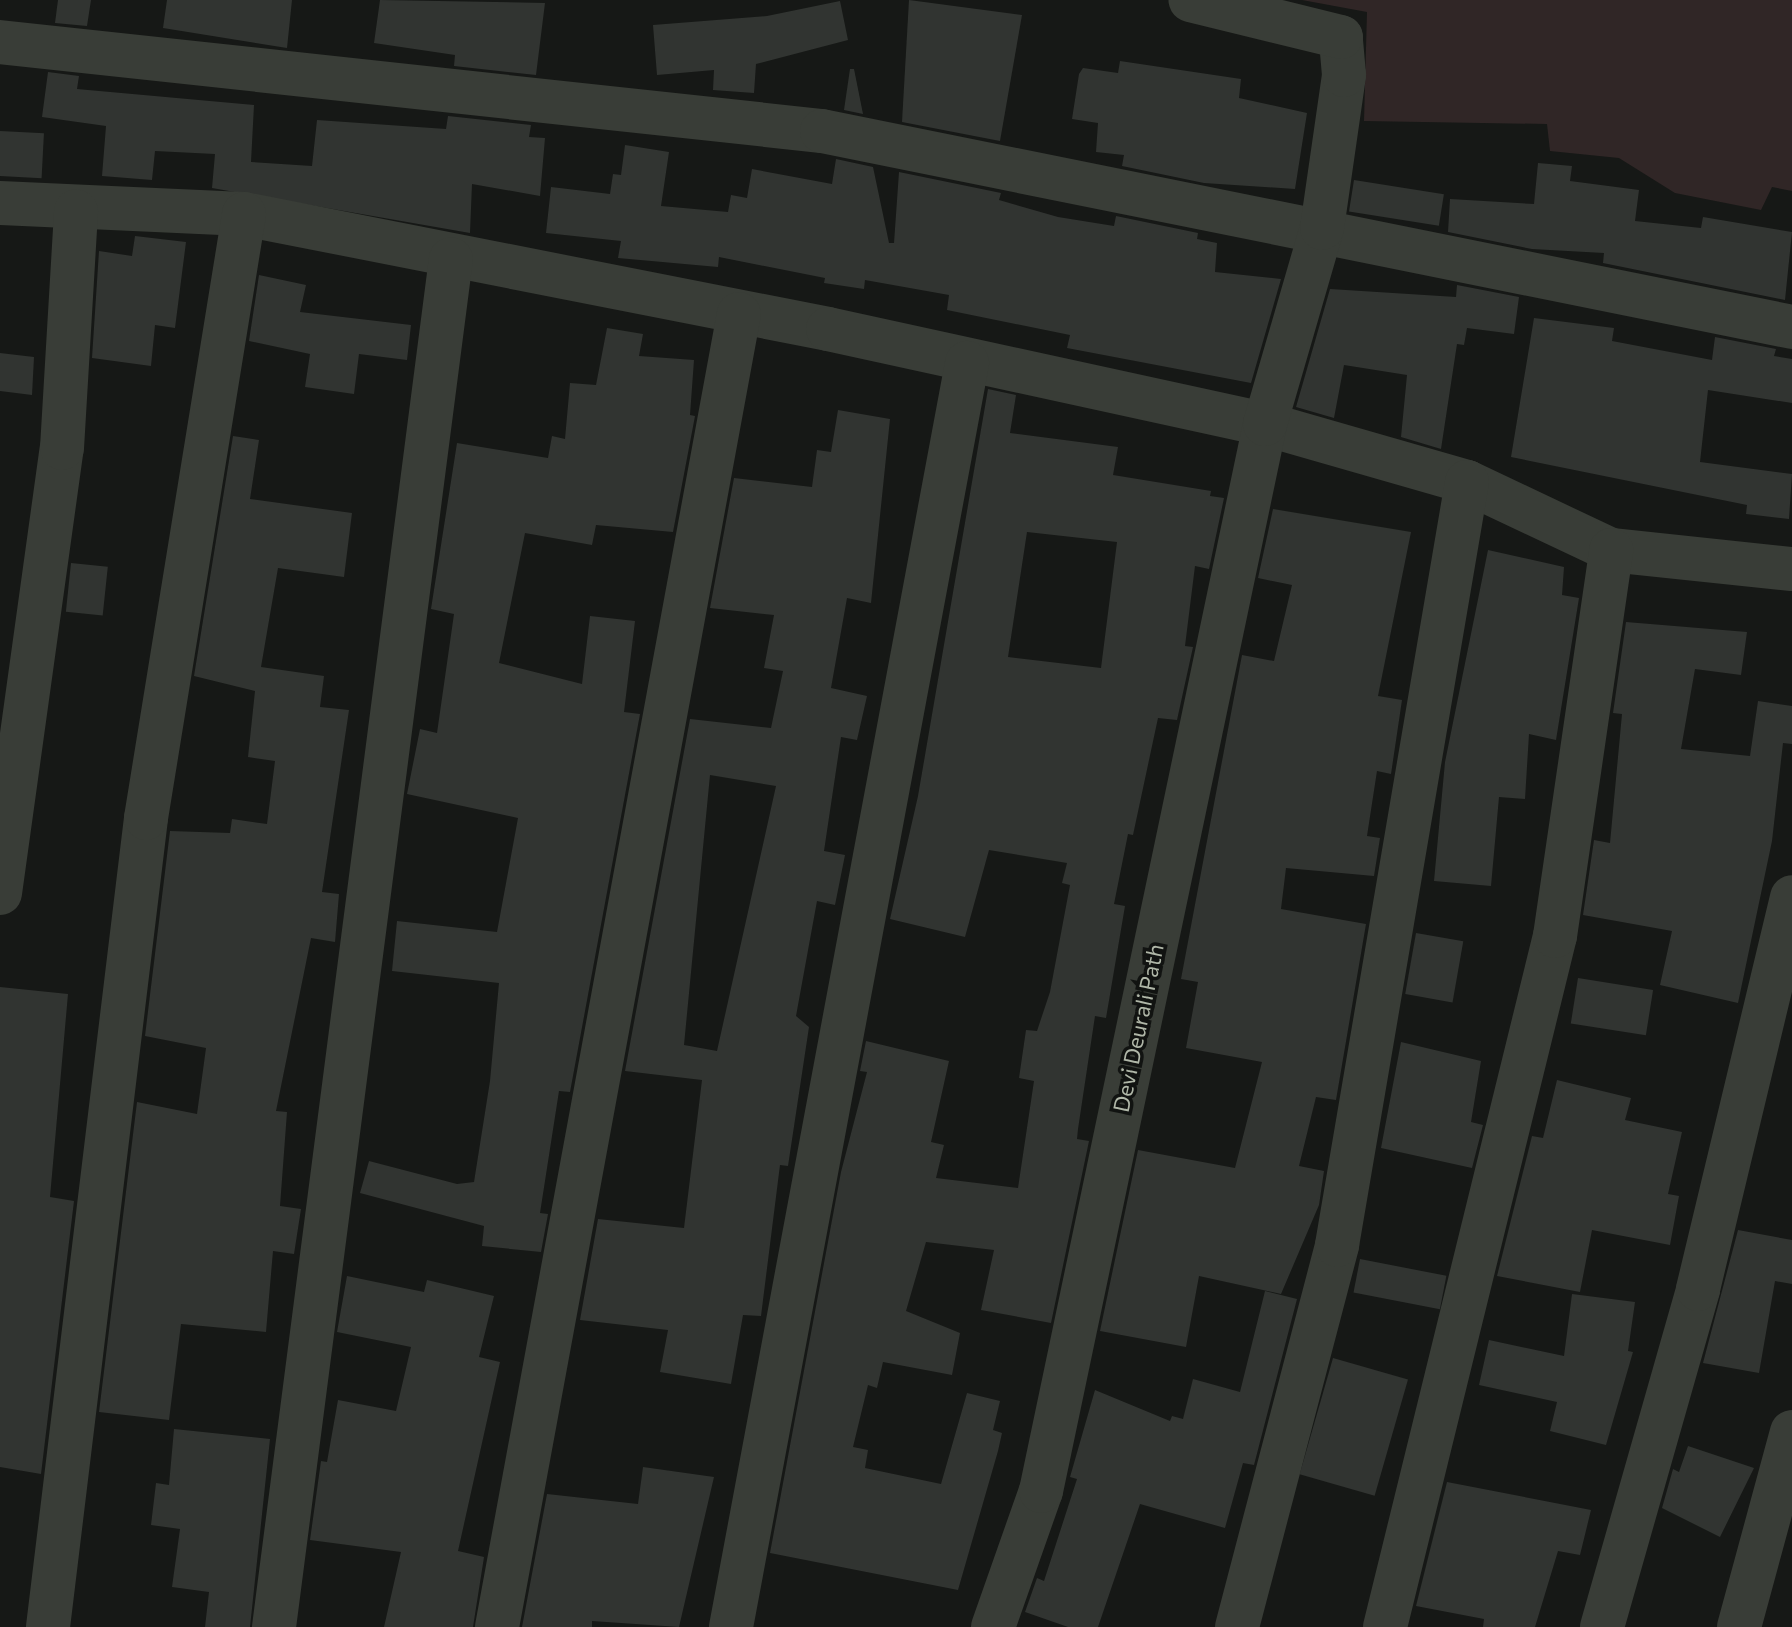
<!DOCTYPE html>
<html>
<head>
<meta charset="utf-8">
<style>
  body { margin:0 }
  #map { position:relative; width:1792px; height:1627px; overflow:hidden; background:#161816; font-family:Commissioner,sans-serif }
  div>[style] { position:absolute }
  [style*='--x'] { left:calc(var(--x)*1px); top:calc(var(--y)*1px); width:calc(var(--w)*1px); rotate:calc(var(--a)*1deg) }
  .green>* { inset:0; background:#302626 }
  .building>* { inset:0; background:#313431; transform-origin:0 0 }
  .minor>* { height:44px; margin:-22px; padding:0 22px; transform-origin:22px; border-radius:22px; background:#393d37 }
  span { translate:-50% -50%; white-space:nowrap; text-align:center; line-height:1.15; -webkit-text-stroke:7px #111311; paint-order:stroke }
  .street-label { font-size:22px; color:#b0b7a8 }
</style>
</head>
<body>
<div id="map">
  <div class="green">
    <i style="clip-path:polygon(1302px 0,1792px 0,1792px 191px,1772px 187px,1761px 210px,1675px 193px,1619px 158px,1550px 151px,1547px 124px,1364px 121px,1367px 12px)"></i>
  </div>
  <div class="building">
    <i style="clip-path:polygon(58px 0,91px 0,87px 26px,55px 23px)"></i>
    <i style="clip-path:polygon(167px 0,292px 0,287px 48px,163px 28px)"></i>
    <i style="clip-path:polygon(380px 0,545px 3px,536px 75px,454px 66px,455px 55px,374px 43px)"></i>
    <i style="clip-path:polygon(909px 0,1022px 15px,1000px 141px,902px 122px)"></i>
    <i style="clip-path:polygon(840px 1px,848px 40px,756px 64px,754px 93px,713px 90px,714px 70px,657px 75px,653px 25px,767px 16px)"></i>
    <i style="clip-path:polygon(1120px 61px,1241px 79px,1239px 98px,1307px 113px,1295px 189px,1204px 183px,1122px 166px,1124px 155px,1096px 152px,1098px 123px,1072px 119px,1079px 74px,1083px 68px,1118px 73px)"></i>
    <i style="clip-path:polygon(850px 69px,854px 69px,863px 114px,844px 110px)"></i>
    <i style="clip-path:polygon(48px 72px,79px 76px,77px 89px,254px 105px,251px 162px,312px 166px,317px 120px,446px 129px,448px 116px,531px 125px,529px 137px,545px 138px,540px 196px,472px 184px,470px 233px,212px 188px,215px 154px,155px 151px,152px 180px,102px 176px,106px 126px,42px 117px)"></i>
    <i style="left:0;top:131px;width:44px;height:45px;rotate:3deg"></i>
    <i style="clip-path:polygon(625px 145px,669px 152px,661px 206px,728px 212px,731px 195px,747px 198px,752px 169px,832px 184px,836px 159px,873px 167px,889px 243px,894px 243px,899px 172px,1001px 193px,999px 200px,1058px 217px,1114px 226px,1116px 216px,1198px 233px,1197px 239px,1217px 243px,1215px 272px,1281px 279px,1251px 383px,1067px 348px,1070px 335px,947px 310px,949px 295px,865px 280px,864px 289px,824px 283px,825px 278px,719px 257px,718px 267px,618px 258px,621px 241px,546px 233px,551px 187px,610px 194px,613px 174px,621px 175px)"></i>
    <i style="clip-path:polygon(1538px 163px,1572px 166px,1570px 181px,1639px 190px,1635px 221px,1701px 228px,1703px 217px,1792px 232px,1785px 300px,1603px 263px,1604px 253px,1532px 249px,1448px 232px,1450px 199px,1534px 204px)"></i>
    <i style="left:1354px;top:180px;width:91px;height:32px;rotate:9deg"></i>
    <i style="clip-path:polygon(135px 236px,186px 242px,175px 328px,155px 325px,151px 366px,92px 358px,99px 251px,132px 256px)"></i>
    <i style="clip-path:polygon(259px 275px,306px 285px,300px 312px,411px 325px,407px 360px,359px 354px,354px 394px,305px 387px,310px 354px,249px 341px)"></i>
    <i style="clip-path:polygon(1457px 285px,1519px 297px,1514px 334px,1467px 328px,1464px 345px,1457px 344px,1441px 449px,1401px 437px,1407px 375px,1344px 365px,1334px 418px,1296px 407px,1330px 289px,1456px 297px)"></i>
    <i style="clip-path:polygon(1534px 318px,1614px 328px,1612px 341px,1712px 360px,1715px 337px,1776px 349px,1774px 356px,1792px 359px,1792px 403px,1708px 390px,1700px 462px,1792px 474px,1789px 519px,1746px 514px,1747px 505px,1511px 457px)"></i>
    <i style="clip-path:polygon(607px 328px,643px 334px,639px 356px,694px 360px,690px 415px,695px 416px,673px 532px,596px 525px,592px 545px,525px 533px,499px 663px,582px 684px,590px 616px,635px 621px,624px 712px,640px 714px,570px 1092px,559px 1091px,540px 1213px,548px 1214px,541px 1252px,482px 1246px,484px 1226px,360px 1193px,369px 1161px,457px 1184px,474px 1182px,490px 1081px,499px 983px,392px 971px,397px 921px,497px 932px,518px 818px,407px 794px,420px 729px,437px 733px,454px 614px,431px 609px,457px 443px,548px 458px,552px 436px,565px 439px,570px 383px,596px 385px)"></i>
    <i style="clip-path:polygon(0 353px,34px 357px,32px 395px,0 391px)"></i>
    <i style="clip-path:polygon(evenodd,988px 389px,1016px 395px,1010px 433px,1118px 447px,1113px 475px,1211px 491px,1210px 496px,1224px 498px,1209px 569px,1195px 566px,1185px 646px,1193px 647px,1177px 720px,1158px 718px,1133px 835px,1128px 834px,1114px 904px,1125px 906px,1106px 1018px,1095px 1016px,1078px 1129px,1077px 1139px,1089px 1141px,1051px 1323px,981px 1310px,994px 1250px,926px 1242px,906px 1311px,960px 1333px,952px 1375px,883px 1362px,877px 1388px,868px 1385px,853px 1447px,868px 1450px,865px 1468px,941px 1484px,967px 1393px,1000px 1401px,993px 1430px,1002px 1433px,998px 1451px,958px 1590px,770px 1553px,841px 1172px,867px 1072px,860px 1071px,866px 1041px,949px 1061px,931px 1142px,944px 1145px,936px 1178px,1018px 1188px,1034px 1081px,1019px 1078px,1026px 1030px,1037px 1031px,1050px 992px,1070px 885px,1062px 883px,1067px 863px,989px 850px,965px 937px,890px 919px,918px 796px,988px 389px,1027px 532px,1117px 542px,1101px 668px,1008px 657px,1027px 532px)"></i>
    <i style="clip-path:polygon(evenodd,838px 410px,890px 419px,871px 603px,847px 598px,831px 688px,867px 696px,857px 740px,841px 737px,824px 851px,845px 855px,835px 905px,817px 901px,796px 1016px,809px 1027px,788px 1166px,780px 1165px,761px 1316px,743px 1315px,731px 1384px,660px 1372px,668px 1330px,580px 1320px,598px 1219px,684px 1228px,702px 1080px,625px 1071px,690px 719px,771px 728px,783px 671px,764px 668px,774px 615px,710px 608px,734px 478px,812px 487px,817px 450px,831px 452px,838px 410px,710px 775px,776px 786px,717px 1051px,684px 1045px,710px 775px)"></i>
    <i style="clip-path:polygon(233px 436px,259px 440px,250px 499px,352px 513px,344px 577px,278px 568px,261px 667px,324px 676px,320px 707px,349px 710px,322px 892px,339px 894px,335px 942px,311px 938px,276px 1111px,287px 1112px,280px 1206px,301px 1209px,294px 1254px,273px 1251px,266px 1332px,181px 1324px,169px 1420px,99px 1412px,137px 1102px,197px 1114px,206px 1048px,145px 1036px,170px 831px,230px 833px,232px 819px,267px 824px,275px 761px,248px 757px,255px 691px,194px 676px)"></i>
    <i style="clip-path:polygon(1273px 509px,1411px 532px,1378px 696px,1402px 700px,1391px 774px,1377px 771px,1367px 836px,1380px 838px,1374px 876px,1286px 868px,1281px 909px,1366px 924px,1336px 1100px,1316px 1097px,1299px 1166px,1324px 1171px,1319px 1205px,1281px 1294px,1199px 1276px,1186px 1347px,1100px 1331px,1138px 1150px,1235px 1168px,1262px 1062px,1186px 1048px,1198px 982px,1181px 979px,1242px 655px,1274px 661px,1292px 585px,1258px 578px)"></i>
    <i style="clip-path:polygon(1488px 550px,1564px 567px,1562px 595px,1579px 598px,1556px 740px,1529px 734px,1525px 799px,1499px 797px,1491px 886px,1434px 881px,1445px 762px)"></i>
    <i style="left:71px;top:563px;width:37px;height:49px;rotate:6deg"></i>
    <i style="clip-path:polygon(1626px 622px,1747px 632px,1741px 675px,1695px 669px,1681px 749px,1750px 756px,1758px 701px,1792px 706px,1792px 744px,1783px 743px,1772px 841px,1738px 1003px,1660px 985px,1672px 931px,1583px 915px,1594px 840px,1610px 843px,1622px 714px,1613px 713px)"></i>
    <i style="left:1416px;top:933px;width:48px;height:62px;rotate:10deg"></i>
    <i style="left:1578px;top:978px;width:76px;height:46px;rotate:9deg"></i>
    <i style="clip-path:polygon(0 987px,68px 994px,50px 1197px,74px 1201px,41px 1474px,0 1467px)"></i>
    <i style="clip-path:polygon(1401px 1042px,1481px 1061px,1471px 1122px,1483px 1125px,1472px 1168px,1381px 1148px)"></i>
    <i style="clip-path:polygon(1557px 1080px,1631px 1098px,1625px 1120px,1682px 1132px,1668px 1194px,1679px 1196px,1670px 1245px,1592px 1230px,1580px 1292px,1497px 1276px,1532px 1136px,1543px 1138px)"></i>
    <i style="clip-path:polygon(1738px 1230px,1792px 1240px,1792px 1284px,1775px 1281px,1759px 1373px,1703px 1363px)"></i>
    <i style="left:1360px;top:1259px;width:88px;height:34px;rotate:11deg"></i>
    <i style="clip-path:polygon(347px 1276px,424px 1292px,427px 1280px,494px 1296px,479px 1357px,500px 1362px,458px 1551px,484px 1557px,473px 1627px,384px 1627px,401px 1552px,310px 1540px,321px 1461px,327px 1462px,338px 1400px,396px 1411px,411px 1347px,337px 1332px)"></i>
    <i style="clip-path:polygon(1265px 1291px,1297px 1299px,1254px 1465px,1243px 1463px,1225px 1528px,1140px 1504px,1098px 1627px,1068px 1627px,1025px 1612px,1037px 1578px,1044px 1581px,1077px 1479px,1070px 1477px,1095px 1390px,1170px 1421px,1172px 1416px,1183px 1419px,1193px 1379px,1240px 1392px)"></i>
    <i style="clip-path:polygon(1572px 1294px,1635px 1302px,1628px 1351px,1633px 1352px,1606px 1445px,1550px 1431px,1557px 1402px,1479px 1385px,1489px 1340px,1564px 1356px)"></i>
    <i style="left:1333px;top:1358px;width:78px;height:121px;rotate:16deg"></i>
    <i style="clip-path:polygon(174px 1429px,270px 1439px,250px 1627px,205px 1627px,209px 1592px,172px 1587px,180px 1529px,151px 1525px,156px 1483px,169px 1485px)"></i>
    <i style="clip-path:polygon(1688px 1446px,1754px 1468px,1720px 1537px,1662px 1508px,1673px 1469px,1679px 1472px)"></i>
    <i style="clip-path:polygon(643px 1467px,714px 1477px,679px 1627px,592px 1621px,592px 1627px,522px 1627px,547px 1494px,638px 1504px)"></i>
    <i style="clip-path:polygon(1447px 1482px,1591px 1510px,1580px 1555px,1558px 1551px,1535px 1627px,1483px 1627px,1484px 1619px,1416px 1606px)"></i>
  </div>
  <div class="minor">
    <i style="--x:0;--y:42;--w:827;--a:6.18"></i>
    <i style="--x:822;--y:131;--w:990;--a:11.42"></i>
    <i style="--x:0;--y:203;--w:244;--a:2.6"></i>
    <i style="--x:244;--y:214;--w:595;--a:11.14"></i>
    <i style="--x:828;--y:329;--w:447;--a:12.3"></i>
    <i style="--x:1265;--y:424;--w:210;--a:16"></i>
    <i style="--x:1467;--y:482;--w:159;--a:25.3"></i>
    <i style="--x:1611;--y:550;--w:182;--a:6"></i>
    <i style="--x:0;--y:893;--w:449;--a:-82.1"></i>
    <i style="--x:62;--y:448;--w:237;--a:-86.6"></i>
    <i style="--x:48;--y:1627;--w:815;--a:-83.09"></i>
    <i style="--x:146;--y:818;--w:612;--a:-80.78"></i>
    <i style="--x:274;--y:1627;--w:1379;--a:-82.63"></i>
    <i style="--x:497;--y:1627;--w:1335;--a:-79.56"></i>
    <i style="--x:731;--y:1627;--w:1286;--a:-79.42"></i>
    <i style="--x:993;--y:1627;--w:144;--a:-70.6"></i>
    <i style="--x:1041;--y:1491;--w:1090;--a:-78.14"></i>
    <i style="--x:1265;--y:424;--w:204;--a:-73.8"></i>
    <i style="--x:1322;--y:228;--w:155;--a:-81.8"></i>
    <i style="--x:1344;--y:75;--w:38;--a:-95"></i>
    <i style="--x:1341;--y:37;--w:155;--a:-166.2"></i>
    <i style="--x:1237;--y:1627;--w:395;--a:-75.3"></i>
    <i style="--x:1337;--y:1245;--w:774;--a:-80.33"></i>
    <i style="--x:1385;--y:1627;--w:712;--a:-76.18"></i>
    <i style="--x:1555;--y:936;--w:390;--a:-81.7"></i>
    <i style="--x:1602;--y:1627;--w:351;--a:-74.1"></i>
    <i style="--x:1698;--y:1289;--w:403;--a:-76.5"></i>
    <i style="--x:1739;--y:1627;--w:202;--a:-74.8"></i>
  </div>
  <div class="street-label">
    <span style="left:1138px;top:1028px;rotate:-78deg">Devi Deurali Path</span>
  </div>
</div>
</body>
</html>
